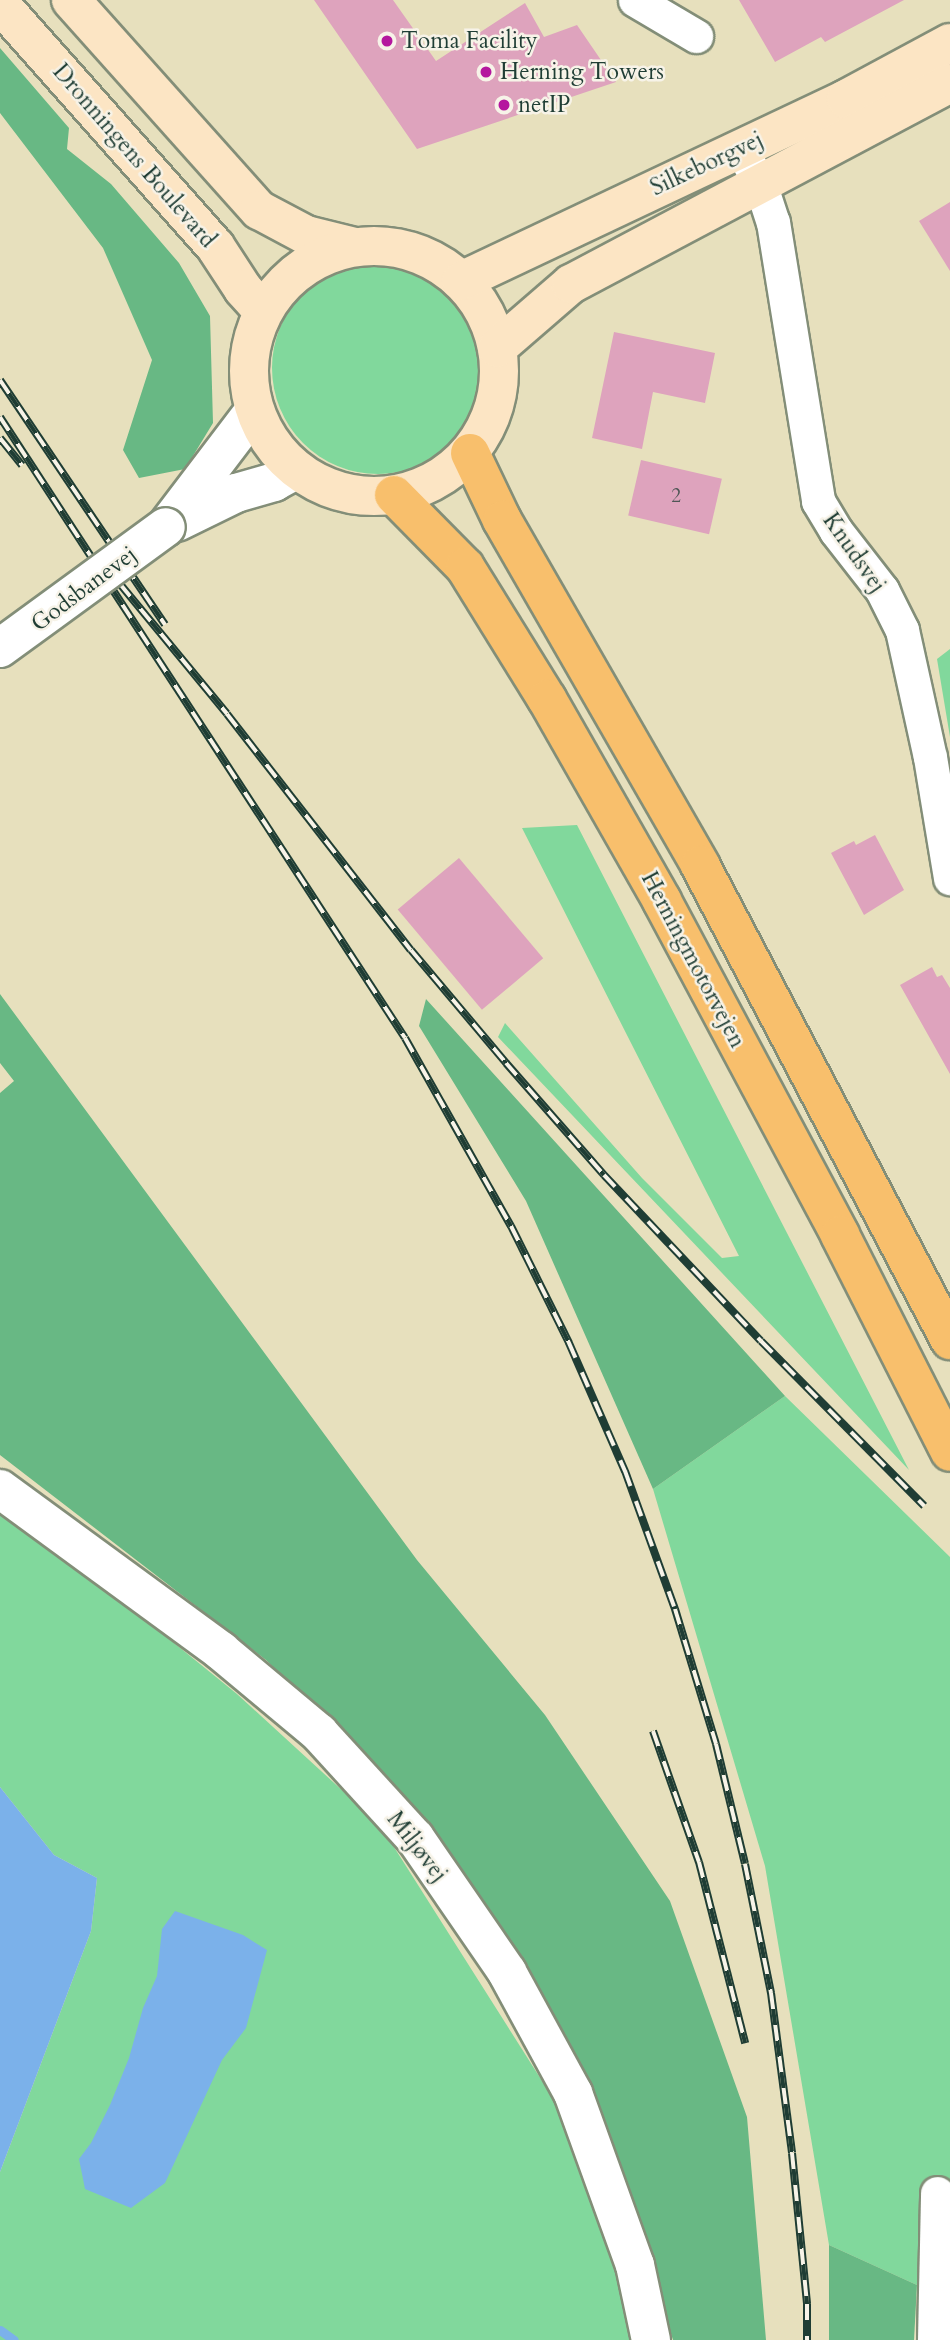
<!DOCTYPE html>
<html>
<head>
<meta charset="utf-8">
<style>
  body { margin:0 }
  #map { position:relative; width:950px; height:2340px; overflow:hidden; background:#e7e0bd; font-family:Cardo,serif }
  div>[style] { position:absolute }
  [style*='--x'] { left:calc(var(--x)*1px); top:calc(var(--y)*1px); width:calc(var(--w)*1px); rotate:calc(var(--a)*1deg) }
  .green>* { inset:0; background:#81d89c }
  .round { border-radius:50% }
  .forest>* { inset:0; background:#68b884 }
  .water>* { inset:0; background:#7bb1ea }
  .stream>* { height:9px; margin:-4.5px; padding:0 4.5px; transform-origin:4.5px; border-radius:4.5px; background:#7bb1ea }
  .building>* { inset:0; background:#dea3bd; transform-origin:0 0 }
  .roads { filter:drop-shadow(2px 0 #838e78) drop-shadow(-2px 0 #838e78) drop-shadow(0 2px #838e78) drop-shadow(0 -2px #838e78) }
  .minor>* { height:33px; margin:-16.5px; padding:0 16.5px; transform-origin:16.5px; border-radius:16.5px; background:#fff }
  .tertiary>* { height:38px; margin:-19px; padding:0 19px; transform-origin:19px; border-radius:19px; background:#fff }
  .secondary>* { height:38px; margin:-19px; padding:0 19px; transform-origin:19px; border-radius:19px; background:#fce5c4 }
  .secondary>.ring { margin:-19px; padding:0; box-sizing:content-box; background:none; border:38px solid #fce5c4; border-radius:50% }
  .motorway>* { height:38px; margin:-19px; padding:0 19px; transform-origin:19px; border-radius:19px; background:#f8bf6c }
  .rail>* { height:8px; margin-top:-4px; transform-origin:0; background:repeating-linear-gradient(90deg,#f7f3e8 0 16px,#1f3d34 0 32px); box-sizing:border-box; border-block:2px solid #1f3d34 }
  .bridges { filter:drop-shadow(2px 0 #838e78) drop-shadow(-2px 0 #838e78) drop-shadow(0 2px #838e78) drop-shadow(0 -2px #838e78) }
  .tertiary-bridge>* { height:38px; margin:-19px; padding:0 19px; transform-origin:19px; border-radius:19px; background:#fff }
  .dots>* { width:19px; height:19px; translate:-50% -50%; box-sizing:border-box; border:4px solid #f7f3e8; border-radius:50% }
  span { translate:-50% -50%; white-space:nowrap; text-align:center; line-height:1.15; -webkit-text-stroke:5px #f7f3e8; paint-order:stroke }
  .number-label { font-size:19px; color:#4f5656 }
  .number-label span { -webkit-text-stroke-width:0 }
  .poi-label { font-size:23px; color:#1f3d34 }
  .left { translate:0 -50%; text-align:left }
  .street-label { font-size:23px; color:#1f3d34 }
</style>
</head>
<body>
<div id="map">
  <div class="green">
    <i class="round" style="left:272px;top:262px;width:212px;height:212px"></i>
    <i style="clip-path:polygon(950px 649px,950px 737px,937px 659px)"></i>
    <i style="clip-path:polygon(577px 825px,909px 1470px,498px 1037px,505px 1023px,642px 1178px,722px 1258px,739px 1256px,522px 828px)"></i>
    <i style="clip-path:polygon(785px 1396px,950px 1557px,950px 2262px,917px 2285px,829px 2245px,765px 1866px,653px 1489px)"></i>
    <i style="clip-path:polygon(0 1502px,237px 1694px,380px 1825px,563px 2114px,642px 2340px,0 2340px,0 2172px,91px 1931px,97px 1878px,54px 1855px,0 1787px)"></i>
  </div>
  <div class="forest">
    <i style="clip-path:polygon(0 48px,69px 128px,67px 149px,111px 184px,179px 263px,210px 316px,213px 423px,185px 469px,139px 478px,123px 450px,152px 360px,103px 248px,0 113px)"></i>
    <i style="clip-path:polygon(0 994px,417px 1560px,545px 1715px,670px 1901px,747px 2117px,766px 2340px,673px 2340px,591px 2082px,405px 1798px,266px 1660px,0 1455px,0 1093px,14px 1081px,0 1063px)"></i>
    <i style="clip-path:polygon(426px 999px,785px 1396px,653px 1489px,526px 1201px,419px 1026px)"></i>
    <i style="clip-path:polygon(829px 2245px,917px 2285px,914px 2340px,829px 2340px)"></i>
  </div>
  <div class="water">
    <i style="clip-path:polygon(0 1787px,54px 1855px,97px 1878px,91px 1931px,0 2172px)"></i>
    <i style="clip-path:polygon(175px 1911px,243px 1935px,267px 1950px,246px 2028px,222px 2060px,165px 2183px,131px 2208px,85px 2189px,79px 2159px,91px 2143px,110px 2105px,129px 2058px,143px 2008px,157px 1976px,162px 1929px)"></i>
  </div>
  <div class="stream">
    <i style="--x:0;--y:2330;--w:17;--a:36"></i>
  </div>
  <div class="building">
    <i style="clip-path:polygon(314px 0,393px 0,436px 61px,525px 3px,544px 37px,577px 25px,616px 82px,417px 149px)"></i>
    <i style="clip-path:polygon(739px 0,904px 0,825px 42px,821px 37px,775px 62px)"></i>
    <i style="clip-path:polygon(950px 202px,950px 271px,919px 221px)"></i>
    <i style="clip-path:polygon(614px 332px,715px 353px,705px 403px,653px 392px,642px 449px,592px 438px)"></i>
    <i style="left:641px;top:460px;width:83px;height:57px;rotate:13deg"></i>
    <i style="clip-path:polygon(875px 835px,904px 890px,864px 915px,831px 853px,854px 841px,856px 845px)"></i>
    <i style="left:459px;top:858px;width:131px;height:80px;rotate:50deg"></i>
    <i style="clip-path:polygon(932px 967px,937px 977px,942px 975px,950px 988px,950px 1074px,900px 985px)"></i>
  </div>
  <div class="roads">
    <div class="minor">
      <i style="--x:635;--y:0;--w:71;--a:30.5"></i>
      <i style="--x:747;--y:160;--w:30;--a:62"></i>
      <i style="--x:761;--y:186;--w:38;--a:72"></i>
      <i style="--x:773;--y:222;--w:283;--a:80.8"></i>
      <i style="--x:818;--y:501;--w:35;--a:59"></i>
      <i style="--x:836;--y:531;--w:75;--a:52.1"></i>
      <i style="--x:882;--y:590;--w:45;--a:63.4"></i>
      <i style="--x:902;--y:630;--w:130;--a:77.6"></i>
      <i style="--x:930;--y:757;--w:123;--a:80.6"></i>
      <i style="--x:934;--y:2340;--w:147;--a:-88.8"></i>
    </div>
    <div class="tertiary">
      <i style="--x:177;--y:522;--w:66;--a:-26.2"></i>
      <i style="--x:236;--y:493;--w:40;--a:-16"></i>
      <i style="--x:274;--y:482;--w:25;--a:-29"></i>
      <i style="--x:166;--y:527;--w:146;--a:-52.8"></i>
      <i style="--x:0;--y:1489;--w:274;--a:36.2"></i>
      <i style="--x:221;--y:1651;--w:128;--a:39.9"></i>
      <i style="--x:319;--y:1733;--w:142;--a:47.6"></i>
      <i style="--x:415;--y:1838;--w:163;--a:55.5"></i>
      <i style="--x:507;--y:1972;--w:138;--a:61.4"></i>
      <i style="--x:573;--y:2093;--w:183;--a:70.2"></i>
      <i style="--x:635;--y:2265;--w:77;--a:78"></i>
    </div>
    <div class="secondary">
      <i style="--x:71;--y:0;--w:282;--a:48.2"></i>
      <i style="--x:259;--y:210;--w:53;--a:28"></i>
      <i style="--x:306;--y:235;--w:50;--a:13.8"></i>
      <i style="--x:0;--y:4;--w:324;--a:48.4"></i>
      <i style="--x:215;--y:246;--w:51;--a:56.9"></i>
      <i style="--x:243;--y:289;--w:30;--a:48"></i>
      <i class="ring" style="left:249px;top:246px;width:212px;height:212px"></i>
      <i style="--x:461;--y:281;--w:426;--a:-25.3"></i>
      <i style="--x:846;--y:99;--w:118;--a:-28.3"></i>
      <i style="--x:497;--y:348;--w:98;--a:-40.9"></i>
      <i style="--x:571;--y:284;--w:429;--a:-27.9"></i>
    </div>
    <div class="motorway">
      <i style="--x:470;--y:453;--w:74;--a:64.5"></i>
      <i style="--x:502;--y:520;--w:398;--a:60.1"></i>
      <i style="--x:700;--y:865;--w:537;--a:62.24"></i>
      <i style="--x:394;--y:495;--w:101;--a:45.4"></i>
      <i style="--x:465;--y:567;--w:155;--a:58.2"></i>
      <i style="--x:547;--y:699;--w:232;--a:60.3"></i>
      <i style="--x:662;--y:901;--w:378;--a:61.9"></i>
      <i style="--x:840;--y:1235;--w:243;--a:63.1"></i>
    </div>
  </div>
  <div class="rail">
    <i style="--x:0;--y:380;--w:295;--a:56"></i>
    <i style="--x:0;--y:417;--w:741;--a:56.89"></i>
    <i style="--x:405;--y:1038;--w:216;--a:60.6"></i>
    <i style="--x:511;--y:1226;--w:131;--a:63.6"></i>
    <i style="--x:569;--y:1343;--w:140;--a:66.4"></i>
    <i style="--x:625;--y:1471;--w:147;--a:70.1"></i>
    <i style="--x:675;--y:1609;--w:141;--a:73.1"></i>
    <i style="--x:716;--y:1744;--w:123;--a:76.4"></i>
    <i style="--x:745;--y:1864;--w:132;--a:78.6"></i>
    <i style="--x:771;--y:1993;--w:161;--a:82.5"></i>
    <i style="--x:792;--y:2153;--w:152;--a:84.3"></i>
    <i style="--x:807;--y:2304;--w:36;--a:90"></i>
    <i style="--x:0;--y:438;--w:35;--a:51"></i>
    <i style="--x:120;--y:584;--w:168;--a:50.5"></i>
    <i style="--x:227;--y:714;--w:299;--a:52.1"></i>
    <i style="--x:411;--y:950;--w:148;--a:49.9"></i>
    <i style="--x:506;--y:1063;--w:149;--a:48.8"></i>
    <i style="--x:604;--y:1175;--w:228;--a:46.6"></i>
    <i style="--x:761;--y:1341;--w:232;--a:45.3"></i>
    <i style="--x:653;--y:1731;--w:139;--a:70.7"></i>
    <i style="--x:699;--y:1862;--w:187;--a:75.7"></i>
  </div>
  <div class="bridges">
    <div class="tertiary-bridge">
      <i style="--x:0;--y:648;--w:205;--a:-36.1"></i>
    </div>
  </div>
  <div class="dots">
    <i style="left:387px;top:41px;background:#b5179e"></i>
    <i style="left:486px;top:72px;background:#b5179e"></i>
    <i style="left:504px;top:105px;background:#b5179e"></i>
  </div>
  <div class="number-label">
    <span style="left:676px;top:497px">2</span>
  </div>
  <div class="poi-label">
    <span class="left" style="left:401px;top:41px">Toma Facility</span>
    <span class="left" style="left:500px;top:72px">Herning Towers</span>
    <span class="left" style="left:518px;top:105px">netIP</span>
  </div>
  <div class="street-label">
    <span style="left:134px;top:156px;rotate:49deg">Dronningens Boulevard</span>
    <span style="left:707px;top:164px;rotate:-25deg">Silkeborgvej</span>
    <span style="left:854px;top:553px;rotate:55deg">Knudsvej</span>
    <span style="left:84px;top:589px;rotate:-37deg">Godsbanevej</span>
    <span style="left:693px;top:960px;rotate:62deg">Herningmotorvejen</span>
    <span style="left:417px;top:1847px;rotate:52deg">Miljøvej</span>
  </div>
</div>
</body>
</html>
